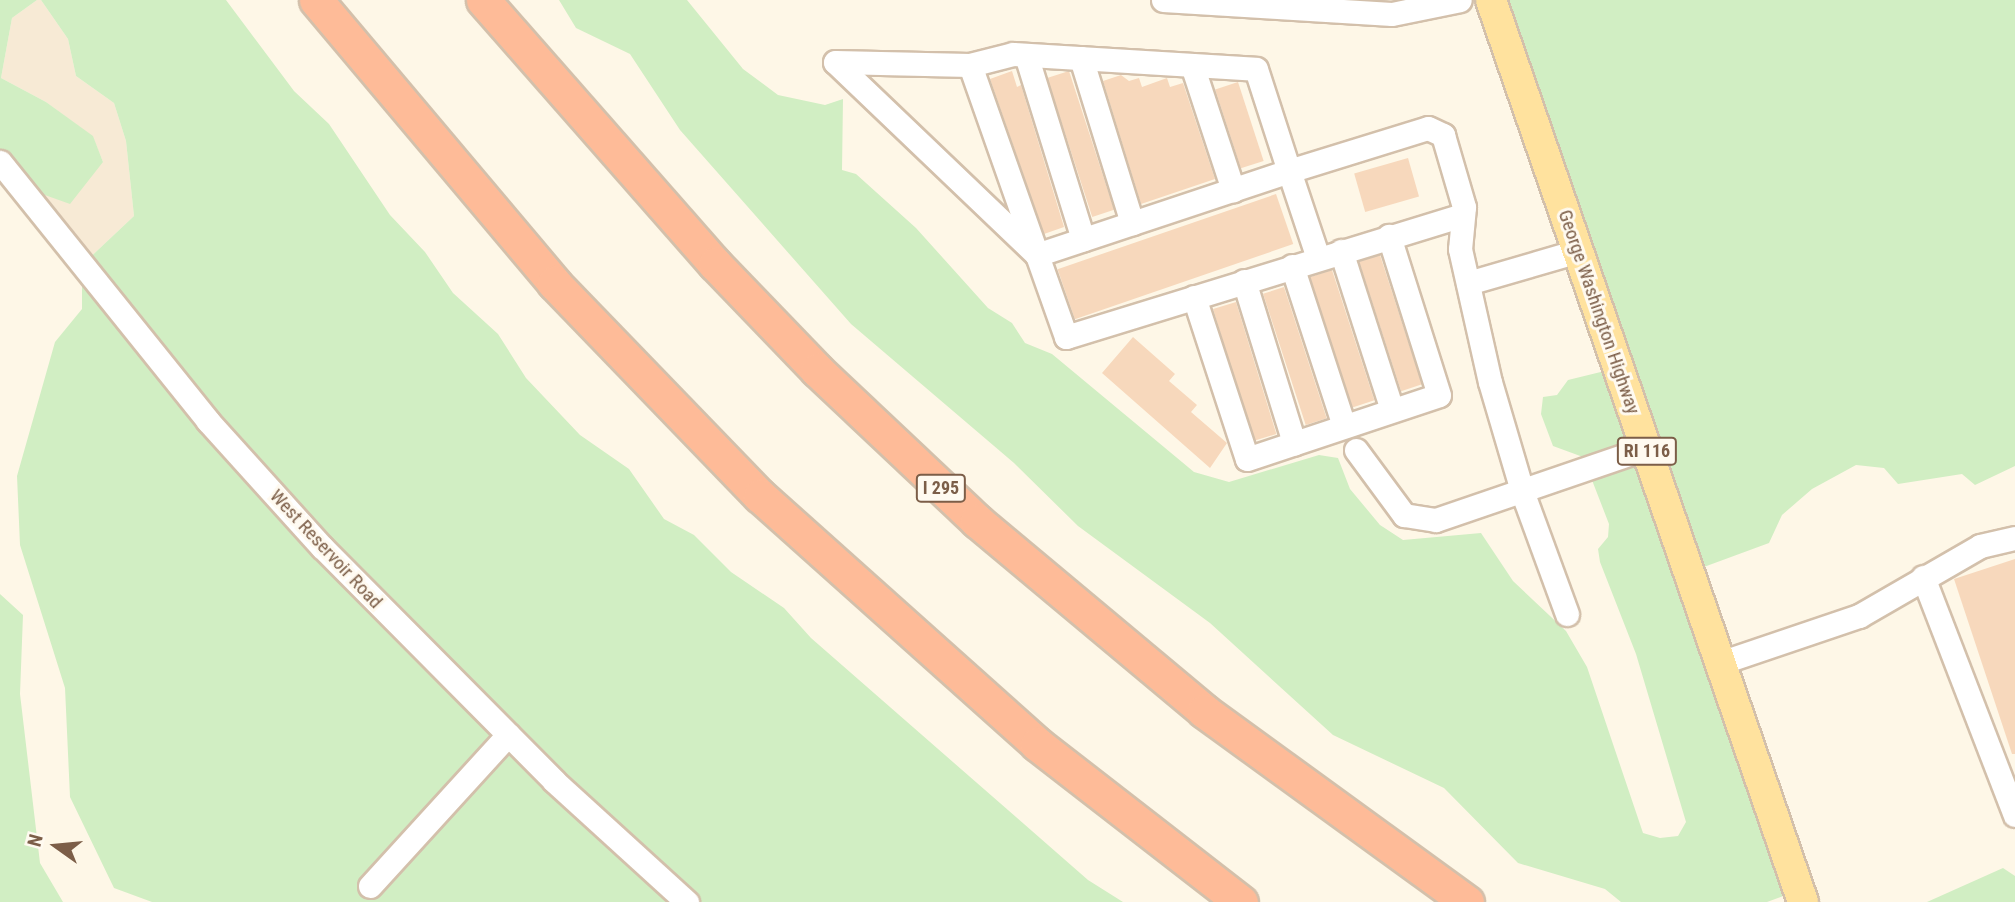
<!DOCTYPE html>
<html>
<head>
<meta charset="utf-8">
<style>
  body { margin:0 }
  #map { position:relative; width:2015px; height:902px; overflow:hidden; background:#fef7e7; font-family:"Roboto Condensed",sans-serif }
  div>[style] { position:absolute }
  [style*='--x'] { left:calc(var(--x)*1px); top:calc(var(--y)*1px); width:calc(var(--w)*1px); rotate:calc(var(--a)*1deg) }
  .residential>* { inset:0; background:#f7ead5 }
  .green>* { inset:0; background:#d1eec3 }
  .building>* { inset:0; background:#f7d8bc; transform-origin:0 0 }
  .roads { filter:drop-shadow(2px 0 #d3c0ab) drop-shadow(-2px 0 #d3c0ab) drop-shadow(0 2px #d3c0ab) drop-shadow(0 -2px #d3c0ab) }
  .minor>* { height:23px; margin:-11.5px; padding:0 11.5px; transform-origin:11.5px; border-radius:11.5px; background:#fff }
  .major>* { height:30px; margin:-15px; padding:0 15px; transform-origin:15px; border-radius:15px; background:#ffe29e }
  .highway>* { height:33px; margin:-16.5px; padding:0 16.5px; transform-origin:16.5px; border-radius:16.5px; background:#febb98 }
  span { translate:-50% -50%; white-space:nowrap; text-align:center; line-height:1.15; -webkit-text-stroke:6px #fffaf0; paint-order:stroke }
  .shield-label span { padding:2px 5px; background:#fffaf0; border:2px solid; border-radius:5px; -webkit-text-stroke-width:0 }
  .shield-label { font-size:18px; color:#7c5e48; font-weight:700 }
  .street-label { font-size:19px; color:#7c5e48 }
  .north { position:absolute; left:21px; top:811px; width:70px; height:70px; -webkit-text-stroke:5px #fffaf0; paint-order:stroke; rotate:285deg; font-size:19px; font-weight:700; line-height:28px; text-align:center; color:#7c5e48 }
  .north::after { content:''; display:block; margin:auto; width:24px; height:32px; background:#7c5e48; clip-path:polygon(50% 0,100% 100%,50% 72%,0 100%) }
</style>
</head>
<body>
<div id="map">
  <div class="residential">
    <i style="clip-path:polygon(37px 0,41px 0,68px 39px,76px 76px,114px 103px,126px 141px,134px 216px,82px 265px,12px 185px,103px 162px,93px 137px,46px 102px,1px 78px,12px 18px)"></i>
  </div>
  <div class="green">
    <i style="clip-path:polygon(0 0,37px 0,12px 18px,1px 78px,46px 102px,93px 136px,103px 162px,70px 204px,28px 189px,0 167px)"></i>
    <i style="clip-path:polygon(41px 0,226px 0,294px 91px,329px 124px,390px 215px,425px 252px,453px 293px,498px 334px,526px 378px,580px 435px,629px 469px,664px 519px,694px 535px,731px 572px,784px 608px,811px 638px,1088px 880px,1123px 902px,152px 902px,114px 888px,70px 797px,65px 688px,20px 545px,17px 476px,55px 342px,82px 309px,82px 265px,134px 216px,126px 141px,114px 103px,76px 76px,68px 39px)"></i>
    <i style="clip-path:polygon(559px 0,687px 0,743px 69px,778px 95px,825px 105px,843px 99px,842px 170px,856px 174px,916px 228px,988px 308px,1012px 323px,1025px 343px,1052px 354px,1194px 472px,1229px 482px,1319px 455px,1338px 458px,1350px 489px,1380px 525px,1403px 540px,1481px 533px,1513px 581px,1566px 631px,1587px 667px,1643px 833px,1660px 838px,1678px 836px,1686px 822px,1636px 654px,1600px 562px,1598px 549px,1608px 537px,1609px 524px,1583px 457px,1553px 446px,1541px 414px,1543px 397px,1557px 395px,1568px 380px,1617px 368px,1493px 0,2015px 0,2015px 466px,1975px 485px,1962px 474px,1898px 484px,1884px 468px,1856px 465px,1812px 489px,1782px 515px,1769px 543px,1693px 571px,1799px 890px,1767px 902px,1621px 902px,1605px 889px,1518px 863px,1444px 788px,1333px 735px,1210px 623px,1078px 526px,1014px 463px,851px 324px,680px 130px,630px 54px,576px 28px)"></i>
    <i style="clip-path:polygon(0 594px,23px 615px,20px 694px,40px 863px,63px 902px,0 902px)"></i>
    <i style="clip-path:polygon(2003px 868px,2015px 876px,2015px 902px,1927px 902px)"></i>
  </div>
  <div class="building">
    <i style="clip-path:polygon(1012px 71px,1017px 87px,1021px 85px,1064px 227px,1044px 234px,990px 79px)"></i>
    <i style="left:1069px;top:71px;width:146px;height:23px;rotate:72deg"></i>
    <i style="clip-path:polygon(1121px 75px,1129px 81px,1139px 78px,1142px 87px,1167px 78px,1170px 87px,1183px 83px,1215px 179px,1141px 204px,1103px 81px)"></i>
    <i style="left:1238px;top:82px;width:83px;height:24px;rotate:72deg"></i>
    <i style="left:1408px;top:158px;width:40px;height:56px;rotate:74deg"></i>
    <i style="left:1276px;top:194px;width:53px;height:231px;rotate:71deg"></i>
    <i style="left:1380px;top:255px;width:136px;height:22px;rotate:72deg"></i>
    <i style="left:1332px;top:270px;width:137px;height:23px;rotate:72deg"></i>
    <i style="left:1284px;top:287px;width:138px;height:22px;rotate:72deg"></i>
    <i style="left:1236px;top:302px;width:138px;height:24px;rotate:73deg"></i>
    <i style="clip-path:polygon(1133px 337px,1175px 374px,1169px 381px,1197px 405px,1191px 412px,1227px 443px,1210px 468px,1102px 373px)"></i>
    <i style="clip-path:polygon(2015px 559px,2015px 754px,2012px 754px,1954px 579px)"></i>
  </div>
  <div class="roads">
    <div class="minor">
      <i style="--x:1163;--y:0;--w:229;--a:3.5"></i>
      <i style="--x:1392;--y:14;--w:69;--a:-11.6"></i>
      <i style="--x:1026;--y:55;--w:193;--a:72.8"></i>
      <i style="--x:1081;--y:58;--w:173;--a:72.8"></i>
      <i style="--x:970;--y:65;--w:44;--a:-14.3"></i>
      <i style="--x:1013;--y:54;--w:243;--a:3.5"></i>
      <i style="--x:1256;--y:69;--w:107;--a:72.1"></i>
      <i style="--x:1289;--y:171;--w:145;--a:-17.2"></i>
      <i style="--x:1428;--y:128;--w:17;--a:25"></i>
      <i style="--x:1443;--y:135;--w:75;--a:73.7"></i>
      <i style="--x:1464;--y:207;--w:42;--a:95.4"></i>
      <i style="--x:1460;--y:249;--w:136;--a:77.3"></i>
      <i style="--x:1490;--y:382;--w:114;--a:73.6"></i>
      <i style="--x:1522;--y:491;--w:131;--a:69.9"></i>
      <i style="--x:1192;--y:65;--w:132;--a:71.8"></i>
      <i style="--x:0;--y:162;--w:332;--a:51.2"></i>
      <i style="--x:208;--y:421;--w:170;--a:47.9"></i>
      <i style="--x:322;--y:547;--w:330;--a:45.2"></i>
      <i style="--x:554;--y:781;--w:180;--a:42.3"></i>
      <i style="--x:1341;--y:251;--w:167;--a:72.2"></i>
      <i style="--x:1318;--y:258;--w:92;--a:-108.4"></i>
      <i style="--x:1289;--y:171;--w:266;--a:161.6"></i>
      <i style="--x:1037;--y:255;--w:279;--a:-136.3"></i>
      <i style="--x:835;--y:62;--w:135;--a:1.3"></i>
      <i style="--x:970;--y:65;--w:201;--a:70.6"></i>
      <i style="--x:1037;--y:255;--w:87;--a:70.5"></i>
      <i style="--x:1066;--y:337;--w:415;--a:-17.1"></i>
      <i style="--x:1292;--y:266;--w:168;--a:72"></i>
      <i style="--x:1244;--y:281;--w:170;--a:72.8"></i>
      <i style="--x:1468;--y:283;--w:115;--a:-16.2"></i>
      <i style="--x:1194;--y:297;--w:170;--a:71.9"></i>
      <i style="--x:1247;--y:459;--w:202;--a:-18.4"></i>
      <i style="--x:1439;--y:395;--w:167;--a:-107.5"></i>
      <i style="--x:1356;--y:450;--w:81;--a:53.6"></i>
      <i style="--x:1404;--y:515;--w:32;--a:9"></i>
      <i style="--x:1436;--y:520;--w:222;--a:-18.9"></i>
      <i style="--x:1923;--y:577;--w:255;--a:68.9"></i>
      <i style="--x:1720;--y:663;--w:147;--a:-18.7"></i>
      <i style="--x:1859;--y:616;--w:140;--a:-30"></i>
      <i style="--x:1980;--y:546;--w:36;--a:-13"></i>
      <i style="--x:370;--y:886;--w:205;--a:-47.6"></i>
    </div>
    <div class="major">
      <i style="--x:1491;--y:0;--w:954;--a:70.92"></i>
    </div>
    <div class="highway">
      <i style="--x:316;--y:0;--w:370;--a:49.9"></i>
      <i style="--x:554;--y:283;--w:296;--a:46"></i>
      <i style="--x:760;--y:496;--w:372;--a:41.8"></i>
      <i style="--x:1037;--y:744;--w:258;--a:37.8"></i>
      <i style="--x:483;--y:0;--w:351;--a:48.7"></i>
      <i style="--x:715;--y:264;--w:147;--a:46.1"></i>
      <i style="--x:817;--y:370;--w:220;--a:43.3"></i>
      <i style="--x:977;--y:521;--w:296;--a:39.9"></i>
      <i style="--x:1204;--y:711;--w:325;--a:36"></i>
    </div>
  </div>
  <div class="shield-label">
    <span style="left:1647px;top:451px">RI 116</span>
    <span style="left:941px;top:488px">I 295</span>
  </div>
  <div class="street-label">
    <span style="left:1599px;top:312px;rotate:71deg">George Washington Highway</span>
    <span style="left:326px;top:549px;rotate:47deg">West Reservoir Road</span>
  </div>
  <div class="north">N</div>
</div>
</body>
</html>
